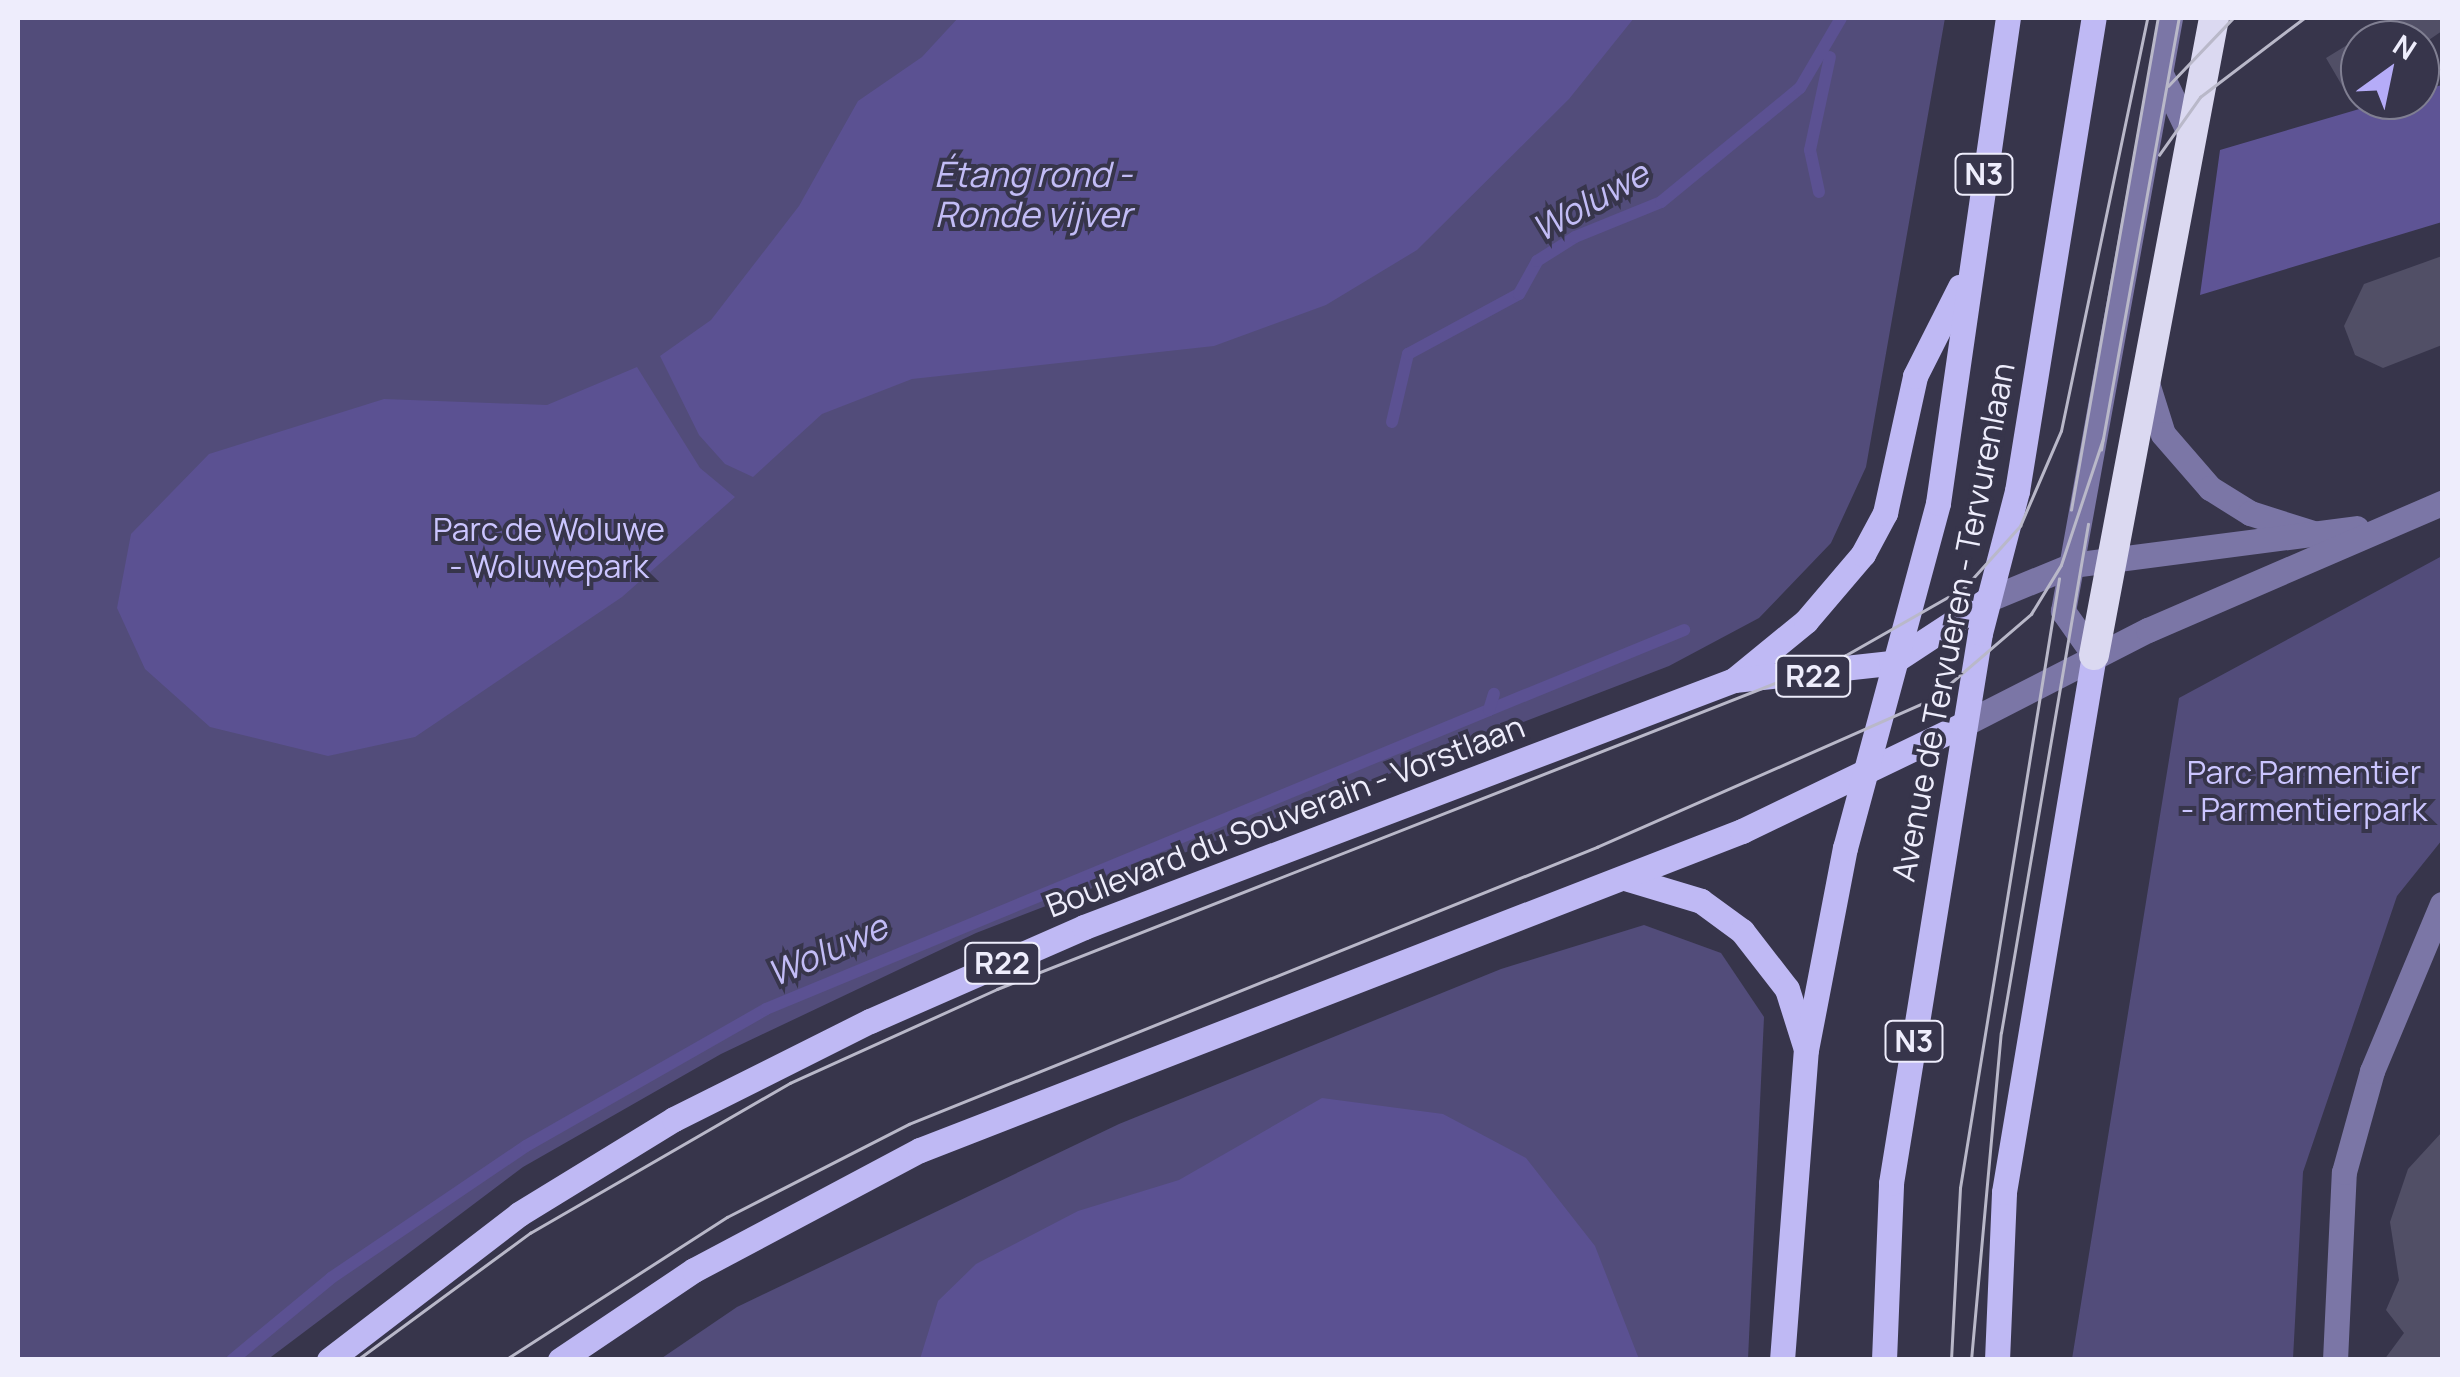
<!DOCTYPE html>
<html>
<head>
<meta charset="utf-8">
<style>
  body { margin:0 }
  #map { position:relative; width:2460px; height:1377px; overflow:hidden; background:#37354b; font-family:Manrope,sans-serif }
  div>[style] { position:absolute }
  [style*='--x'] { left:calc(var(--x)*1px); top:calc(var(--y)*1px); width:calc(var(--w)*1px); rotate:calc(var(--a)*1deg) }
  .green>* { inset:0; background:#524c7a }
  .forest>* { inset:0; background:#5e5495 }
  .water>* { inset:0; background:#5b5192 }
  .stream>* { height:12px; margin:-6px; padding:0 6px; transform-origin:6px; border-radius:6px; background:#5b5192 }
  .building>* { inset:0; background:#514f66 }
  .minor>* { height:25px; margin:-12.5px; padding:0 12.5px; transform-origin:12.5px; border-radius:12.5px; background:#7b76a6 }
  .major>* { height:25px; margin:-12.5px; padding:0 12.5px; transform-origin:12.5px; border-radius:12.5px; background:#bfb9f4 }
  .highway>* { height:30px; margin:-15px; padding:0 15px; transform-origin:15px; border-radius:15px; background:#dbd9f1 }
  .tram>* { height:2.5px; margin:-1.25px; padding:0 1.25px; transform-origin:1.25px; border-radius:1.25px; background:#b9b8c9 }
  span { translate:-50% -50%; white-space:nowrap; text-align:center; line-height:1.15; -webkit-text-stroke:8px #37354b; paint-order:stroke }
  .shield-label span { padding:2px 8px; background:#37354b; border:2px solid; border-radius:8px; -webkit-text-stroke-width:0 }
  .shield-label { font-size:30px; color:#eeedfc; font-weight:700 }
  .park-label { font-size:32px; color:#cbc5ff }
  .street-label { font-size:32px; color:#eeedfc }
  .water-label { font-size:35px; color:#c2bcf6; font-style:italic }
  .frame { position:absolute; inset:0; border:20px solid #eeedfc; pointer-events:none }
  .north { position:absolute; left:2340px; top:20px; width:100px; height:100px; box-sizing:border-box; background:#37354b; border:2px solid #807f92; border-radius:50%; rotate:33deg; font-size:28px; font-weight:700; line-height:40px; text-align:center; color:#eeedfc }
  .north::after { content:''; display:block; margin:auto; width:35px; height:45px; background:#b5acf8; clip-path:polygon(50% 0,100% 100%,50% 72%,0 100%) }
</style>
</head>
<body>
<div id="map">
  <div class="green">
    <i style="clip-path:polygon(18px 18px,1945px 18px,1866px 467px,1831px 543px,1759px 618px,1669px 666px,976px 933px,721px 1054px,523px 1167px,267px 1360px,18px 1359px)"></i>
    <i style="clip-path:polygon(2442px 556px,2442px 840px,2397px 896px,2303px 1172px,2293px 1359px,2072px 1359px,2179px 698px)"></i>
    <i style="clip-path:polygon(1644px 925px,1721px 953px,1764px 1017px,1748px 1359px,659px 1360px,737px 1307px,1119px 1124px,1501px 969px)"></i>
  </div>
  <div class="forest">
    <i style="clip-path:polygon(2442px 85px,2442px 222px,2200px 295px,2220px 150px,2390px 100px,2420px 100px,2420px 91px)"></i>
  </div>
  <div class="water">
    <i style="clip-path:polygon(958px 18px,1634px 18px,1569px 99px,1417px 250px,1326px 305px,1214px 346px,912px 379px,822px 414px,753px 477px,725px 464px,699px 435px,660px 356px,711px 320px,799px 206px,858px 101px,922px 57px)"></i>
    <i style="clip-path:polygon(637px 367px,700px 468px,735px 497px,622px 597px,415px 737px,328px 756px,210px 727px,145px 669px,117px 608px,131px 534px,209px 454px,384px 399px,547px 405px)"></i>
    <i style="clip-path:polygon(1322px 1098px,1443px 1114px,1526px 1158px,1595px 1246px,1639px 1359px,920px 1359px,938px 1301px,976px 1264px,1078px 1211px,1179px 1180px)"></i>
  </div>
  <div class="stream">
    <i style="--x:1819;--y:192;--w:43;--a:-102.1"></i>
    <i style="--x:1810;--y:150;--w:95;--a:-77.9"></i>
    <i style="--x:1392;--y:422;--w:70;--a:-76.8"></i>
    <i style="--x:1408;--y:354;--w:126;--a:-28.4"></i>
    <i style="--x:1519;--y:294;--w:38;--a:-61"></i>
    <i style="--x:1537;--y:261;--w:45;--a:-32.3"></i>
    <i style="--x:1575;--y:237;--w:93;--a:-22.1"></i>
    <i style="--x:1661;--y:202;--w:180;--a:-39.4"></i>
    <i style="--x:1800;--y:88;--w:81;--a:-59.6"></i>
    <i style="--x:1489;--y:710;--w:211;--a:-22.3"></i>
    <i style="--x:232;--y:1360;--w:129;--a:-39.6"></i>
    <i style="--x:331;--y:1278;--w:235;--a:-34.1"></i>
    <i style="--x:526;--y:1146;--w:276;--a:-29.7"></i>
    <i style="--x:766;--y:1009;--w:782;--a:-22.47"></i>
    <i style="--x:1489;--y:710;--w:17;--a:-73"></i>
  </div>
  <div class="building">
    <i style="clip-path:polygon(2391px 18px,2442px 18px,2442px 31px,2420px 46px,2360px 40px,2360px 86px,2347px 94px,2326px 58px)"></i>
    <i style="clip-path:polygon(2442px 256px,2442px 345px,2383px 368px,2355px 355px,2344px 326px,2364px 284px)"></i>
    <i style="clip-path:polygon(2442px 1132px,2442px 1360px,2384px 1360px,2404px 1333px,2386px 1310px,2399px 1280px,2390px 1222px,2408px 1169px)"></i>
  </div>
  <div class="minor">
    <i style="--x:2160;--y:72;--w:74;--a:64.5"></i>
    <i style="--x:2147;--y:383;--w:53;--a:72.6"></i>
    <i style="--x:2163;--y:434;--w:72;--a:49"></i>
    <i style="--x:2210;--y:488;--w:47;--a:32"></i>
    <i style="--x:2250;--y:513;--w:66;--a:17.6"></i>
    <i style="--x:1987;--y:600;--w:92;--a:-22.4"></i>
    <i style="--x:2072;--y:565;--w:287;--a:-7.4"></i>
    <i style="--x:2094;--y:655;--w:54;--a:-125.2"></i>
    <i style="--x:2063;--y:611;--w:603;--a:-79.77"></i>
    <i style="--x:1964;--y:724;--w:207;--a:-27.1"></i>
    <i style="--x:2148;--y:630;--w:320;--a:-23.4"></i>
    <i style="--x:2335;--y:1360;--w:188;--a:-87.3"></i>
    <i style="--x:2344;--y:1172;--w:105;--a:-74.5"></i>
    <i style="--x:2372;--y:1071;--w:181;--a:-67.3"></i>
  </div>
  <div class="major">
    <i style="--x:1734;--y:680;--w:93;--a:-39.3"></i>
    <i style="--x:1806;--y:621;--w:88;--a:-49.6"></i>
    <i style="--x:1863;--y:554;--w:47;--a:-61.8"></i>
    <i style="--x:1885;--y:513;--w:140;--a:-77.6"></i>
    <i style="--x:1915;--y:376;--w:100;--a:-63.2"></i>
    <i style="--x:1625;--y:878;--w:79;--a:16.8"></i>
    <i style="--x:1701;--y:901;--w:51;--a:36.2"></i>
    <i style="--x:1742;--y:931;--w:73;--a:52.2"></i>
    <i style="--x:1787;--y:989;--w:60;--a:72.5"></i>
    <i style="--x:329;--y:1360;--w:240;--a:-37.5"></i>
    <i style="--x:519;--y:1214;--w:182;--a:-31.5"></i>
    <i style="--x:674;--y:1119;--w:219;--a:-26.6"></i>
    <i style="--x:870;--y:1021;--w:234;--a:-23.7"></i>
    <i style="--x:1084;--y:927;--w:695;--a:-20.81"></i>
    <i style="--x:1734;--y:680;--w:158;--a:-6.2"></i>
    <i style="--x:1891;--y:663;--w:115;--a:-33.3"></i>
    <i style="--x:560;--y:1360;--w:161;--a:-33.9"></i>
    <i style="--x:694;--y:1270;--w:256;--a:-28"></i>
    <i style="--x:920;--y:1150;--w:882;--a:-21.21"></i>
    <i style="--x:1742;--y:831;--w:246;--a:-25.7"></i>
    <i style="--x:1782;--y:1360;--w:311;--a:-85.6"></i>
    <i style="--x:1806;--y:1050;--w:206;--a:-79.1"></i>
    <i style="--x:1845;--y:848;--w:357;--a:-74.9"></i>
    <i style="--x:1938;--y:503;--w:490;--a:-81.8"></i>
    <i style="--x:1884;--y:1360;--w:177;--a:-87.7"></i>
    <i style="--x:1891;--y:1183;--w:557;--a:-80.81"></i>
    <i style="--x:1980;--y:633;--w:147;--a:-75.4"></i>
    <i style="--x:2017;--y:491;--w:479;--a:-80.8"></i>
    <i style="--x:1997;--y:1360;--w:168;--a:-87.6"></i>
    <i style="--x:2004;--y:1192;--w:544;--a:-80.49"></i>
  </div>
  <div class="highway">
    <i style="--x:2094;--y:655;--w:648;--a:-79.33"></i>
  </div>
  <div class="tram">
    <i style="--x:2168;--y:86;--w:94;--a:-46.3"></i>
    <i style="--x:2159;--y:155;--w:71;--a:-54.7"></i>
    <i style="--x:2200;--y:97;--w:131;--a:-37.2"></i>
    <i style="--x:2101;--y:450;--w:439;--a:-79.8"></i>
    <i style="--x:2071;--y:510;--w:500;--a:-80"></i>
    <i style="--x:357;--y:1360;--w:215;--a:-36.3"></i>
    <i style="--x:530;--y:1233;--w:300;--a:-30"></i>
    <i style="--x:790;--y:1083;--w:227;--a:-24.4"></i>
    <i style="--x:997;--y:989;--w:912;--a:-21.47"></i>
    <i style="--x:1846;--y:655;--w:136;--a:-29.6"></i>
    <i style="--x:1964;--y:588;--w:84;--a:-47.9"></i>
    <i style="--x:2020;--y:526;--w:103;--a:-66.7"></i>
    <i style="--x:2061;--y:431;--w:422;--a:-78.2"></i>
    <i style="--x:505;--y:1360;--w:264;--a:-32.8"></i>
    <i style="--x:727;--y:1217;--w:204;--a:-27.1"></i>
    <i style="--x:909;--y:1124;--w:742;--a:-21.93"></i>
    <i style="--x:1597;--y:847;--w:365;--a:-23.8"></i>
    <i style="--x:1931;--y:700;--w:132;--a:-40.7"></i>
    <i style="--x:2031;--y:614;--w:57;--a:-58.5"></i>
    <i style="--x:2061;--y:565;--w:133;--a:-71.6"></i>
    <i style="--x:1951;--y:1360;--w:172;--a:-87"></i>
    <i style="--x:1960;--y:1188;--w:617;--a:-80.77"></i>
    <i style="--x:1971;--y:1360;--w:328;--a:-84.8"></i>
    <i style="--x:2001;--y:1033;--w:516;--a:-80.3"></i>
  </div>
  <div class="shield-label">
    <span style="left:1984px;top:174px">N3</span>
    <span style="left:1813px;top:676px">R22</span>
    <span style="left:1002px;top:963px">R22</span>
    <span style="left:1914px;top:1041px">N3</span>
  </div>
  <div class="park-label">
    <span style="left:549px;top:548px">Parc de Woluwe<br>- Woluwepark</span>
    <span style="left:2304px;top:791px">Parc Parmentier<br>- Parmentierpark</span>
  </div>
  <div class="street-label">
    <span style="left:1953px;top:622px;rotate:-79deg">Avenue de Tervueren - Tervurenlaan</span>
    <span style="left:1285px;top:816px;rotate:-21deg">Boulevard du Souverain - Vorstlaan</span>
  </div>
  <div class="water-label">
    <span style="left:1033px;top:194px">Étang rond -<br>Ronde vijver</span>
    <span style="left:1590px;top:201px;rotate:-29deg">Woluwe</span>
    <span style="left:827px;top:950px;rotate:-24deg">Woluwe</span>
  </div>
  <div class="frame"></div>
  <div class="north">N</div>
</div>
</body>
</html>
